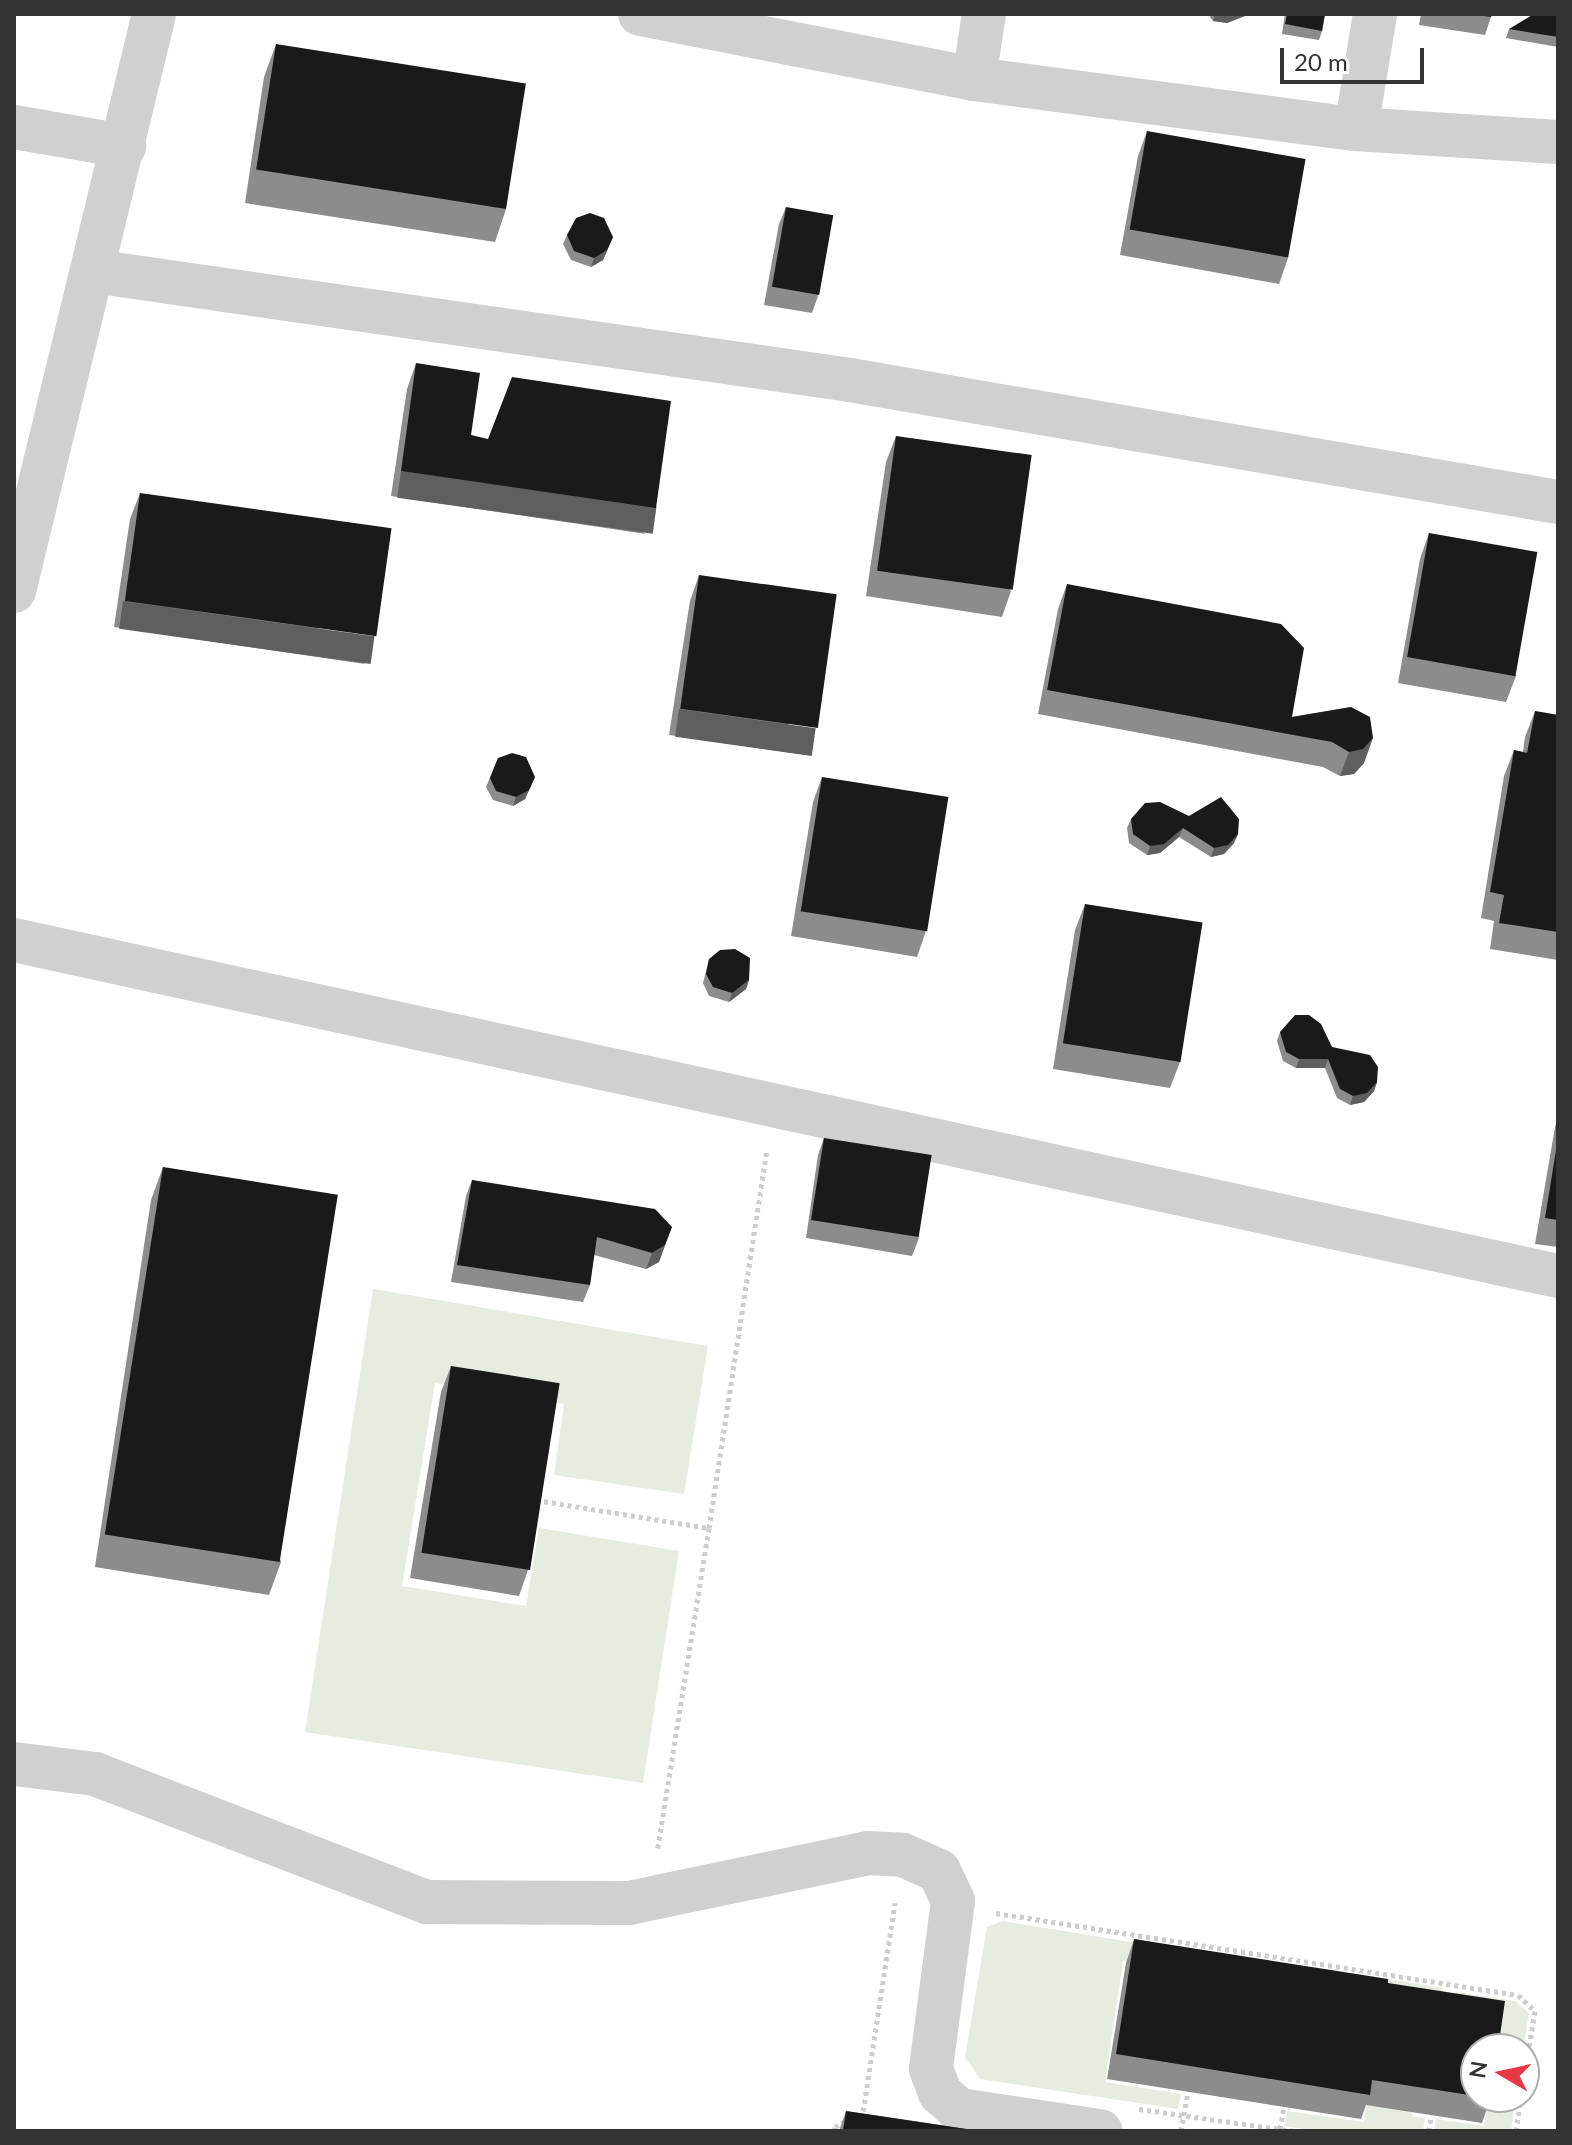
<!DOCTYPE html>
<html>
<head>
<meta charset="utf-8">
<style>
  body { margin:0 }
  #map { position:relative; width:1572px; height:2145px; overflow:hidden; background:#fff; font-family:Lato,sans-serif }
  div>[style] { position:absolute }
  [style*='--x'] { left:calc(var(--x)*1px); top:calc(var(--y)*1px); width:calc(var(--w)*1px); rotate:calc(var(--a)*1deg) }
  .green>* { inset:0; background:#e6ecdf }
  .path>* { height:5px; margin-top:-2.5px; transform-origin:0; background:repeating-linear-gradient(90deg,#cdcdcd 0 4px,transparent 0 8px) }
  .minor>* { height:44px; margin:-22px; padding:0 22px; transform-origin:22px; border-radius:22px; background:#d0d0d0 }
  .wall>* { inset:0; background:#8c8c8c }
  .shaded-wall>* { inset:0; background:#5f5f5f; transform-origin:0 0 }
  .building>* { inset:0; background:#1a1a1a; transform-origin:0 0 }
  span { translate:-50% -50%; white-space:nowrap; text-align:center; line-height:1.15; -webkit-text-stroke:8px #fff; paint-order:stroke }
  .frame { position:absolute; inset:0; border:16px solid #333; pointer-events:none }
  .north { position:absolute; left:1460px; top:2033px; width:80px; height:80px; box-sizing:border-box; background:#fff; border:2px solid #adadad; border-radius:50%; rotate:279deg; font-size:22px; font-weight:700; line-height:32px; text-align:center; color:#333 }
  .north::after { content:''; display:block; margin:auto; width:28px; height:36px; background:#e63946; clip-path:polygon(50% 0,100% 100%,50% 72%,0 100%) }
  .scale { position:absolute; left:1280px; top:48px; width:144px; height:36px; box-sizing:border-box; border:4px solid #333; border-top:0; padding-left:10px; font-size:24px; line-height:28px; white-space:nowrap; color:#333; -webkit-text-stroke:6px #fff; paint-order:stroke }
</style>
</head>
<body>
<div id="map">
  <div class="green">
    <i style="clip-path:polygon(373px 1289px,708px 1346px,684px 1494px,554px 1475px,564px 1404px,435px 1383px,402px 1586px,526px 1606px,539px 1528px,679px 1551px,643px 1783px,305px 1732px)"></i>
    <i style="clip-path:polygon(1002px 1921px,1204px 1954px,1201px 1973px,1123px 1961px,1105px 2082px,1181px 2094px,1178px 2109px,980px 2079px,965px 2057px,987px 1927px)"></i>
    <i style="clip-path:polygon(1310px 1966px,1443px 1988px,1438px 2011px,1429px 2011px,1412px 2116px,1425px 2118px,1423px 2131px,1318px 2131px,1284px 2126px,1287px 2111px,1364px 2122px,1383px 2001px)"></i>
    <i style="clip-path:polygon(1456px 1992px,1515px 2001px,1529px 2013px,1523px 2049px,1496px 2049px,1452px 2016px)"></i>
    <i style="clip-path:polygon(1489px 2097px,1516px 2097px,1511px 2131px,1434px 2131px,1436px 2119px,1484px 2126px)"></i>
  </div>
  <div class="path">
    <i style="--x:536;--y:1500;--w:175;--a:9.2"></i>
    <i style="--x:709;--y:1528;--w:327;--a:99.1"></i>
    <i style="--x:709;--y:1528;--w:382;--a:-81.3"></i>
    <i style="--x:996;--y:1913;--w:528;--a:8.93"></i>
    <i style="--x:1518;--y:1995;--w:23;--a:43"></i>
    <i style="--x:1535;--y:2011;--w:68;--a:99.3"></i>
    <i style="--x:1139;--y:2109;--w:156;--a:8.1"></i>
    <i style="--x:862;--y:2119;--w:219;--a:-81.3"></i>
    <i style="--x:1280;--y:2129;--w:22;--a:-80"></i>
    <i style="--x:834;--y:2131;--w:4;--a:-76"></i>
    <i style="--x:835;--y:2127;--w:13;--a:-29"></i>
    <i style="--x:1181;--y:2131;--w:40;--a:-80"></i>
    <i style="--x:1428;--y:2131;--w:16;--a:-76"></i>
    <i style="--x:1516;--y:2131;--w:34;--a:-82"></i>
  </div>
  <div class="minor">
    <i style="--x:640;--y:14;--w:340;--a:11"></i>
    <i style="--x:974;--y:79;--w:385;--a:7.5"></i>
    <i style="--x:1356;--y:129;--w:202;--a:3.7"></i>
    <i style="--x:974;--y:79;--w:66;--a:-81.3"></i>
    <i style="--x:14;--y:127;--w:112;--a:9.8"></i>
    <i style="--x:1356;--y:129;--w:117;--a:-80.6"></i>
    <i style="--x:93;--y:271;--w:765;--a:8.19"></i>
    <i style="--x:850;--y:380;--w:718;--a:9.78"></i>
    <i style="--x:14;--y:591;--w:594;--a:-76.36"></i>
    <i style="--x:14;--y:940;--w:1580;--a:12.28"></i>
    <i style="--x:14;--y:1764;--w:82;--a:7"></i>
    <i style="--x:95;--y:1774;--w:356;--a:21.1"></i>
    <i style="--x:427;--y:1902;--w:202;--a:0.3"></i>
    <i style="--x:629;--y:1903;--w:244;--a:-11.8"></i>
    <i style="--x:868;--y:1853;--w:35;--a:3"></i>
    <i style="--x:903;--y:1855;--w:39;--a:24"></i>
    <i style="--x:939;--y:1871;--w:33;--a:65"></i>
    <i style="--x:953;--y:1901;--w:169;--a:97.5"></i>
    <i style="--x:931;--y:2069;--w:26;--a:69"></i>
    <i style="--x:940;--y:2093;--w:25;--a:42"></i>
    <i style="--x:959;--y:2110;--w:143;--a:8.5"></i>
  </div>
  <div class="wall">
    <i style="clip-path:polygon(1208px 14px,1250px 14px,1227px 23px,1213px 21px)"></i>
    <i style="clip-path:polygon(1285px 14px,1325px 14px,1322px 31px,1319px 40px,1282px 34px)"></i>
    <i style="clip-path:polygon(1421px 14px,1492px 14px,1485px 35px,1419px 25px)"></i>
    <i style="clip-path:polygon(1558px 14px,1558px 47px,1506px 38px,1509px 29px)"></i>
    <i style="clip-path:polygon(276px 44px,506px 209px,495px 242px,245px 203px,264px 77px)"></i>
    <i style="clip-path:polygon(1147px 131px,1288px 258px,1279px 284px,1120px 255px,1138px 156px)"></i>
    <i style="clip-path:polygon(786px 207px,818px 296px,812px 313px,764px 305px,779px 224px)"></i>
    <i style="clip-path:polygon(567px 235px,613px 237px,603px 260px,591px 267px,571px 260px,563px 244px)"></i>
    <i style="clip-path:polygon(416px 363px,471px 435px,646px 534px,391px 496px,407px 389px)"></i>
    <i style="clip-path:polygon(896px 436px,1011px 591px,1002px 617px,866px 596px,886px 462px)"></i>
    <i style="clip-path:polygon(140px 493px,365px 664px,114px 627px,130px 519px)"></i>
    <i style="clip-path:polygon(1429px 533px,1516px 676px,1506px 702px,1398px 683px,1420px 559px)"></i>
    <i style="clip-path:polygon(699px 575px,807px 755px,669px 735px,690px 601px)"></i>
    <i style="clip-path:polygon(1067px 584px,1292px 717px,1351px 707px,1364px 763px,1354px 774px,1340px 776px,1323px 767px,1038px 714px,1058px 609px)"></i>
    <i style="clip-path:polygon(1535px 711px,1558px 715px,1558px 960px,1490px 949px,1494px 921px,1481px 918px,1504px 776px,1514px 750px,1523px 752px,1525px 737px)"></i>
    <i style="clip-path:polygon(498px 758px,531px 786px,525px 799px,513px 806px,493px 800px,486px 787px)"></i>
    <i style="clip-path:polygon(822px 777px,926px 931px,917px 957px,791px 936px,813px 802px)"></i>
    <i style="clip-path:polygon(1189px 816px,1238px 834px,1234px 843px,1224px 854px,1211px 857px,1179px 837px,1160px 853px,1147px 855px,1129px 843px,1127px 828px,1131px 819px)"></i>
    <i style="clip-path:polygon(1085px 904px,1180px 1062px,1170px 1088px,1053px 1069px,1075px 930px)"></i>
    <i style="clip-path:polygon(709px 959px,749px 980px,746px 989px,729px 1002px,709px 996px,703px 983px)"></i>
    <i style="clip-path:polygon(1280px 1032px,1332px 1047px,1377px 1082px,1374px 1091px,1364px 1102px,1350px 1105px,1337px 1098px,1325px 1068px,1296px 1068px,1283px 1061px,1277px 1041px)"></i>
    <i style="clip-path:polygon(1558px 1118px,1558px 1247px,1535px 1244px,1555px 1127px)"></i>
    <i style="clip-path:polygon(824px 1138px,919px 1238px,912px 1256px,806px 1238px,818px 1155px)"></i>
    <i style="clip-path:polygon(163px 1167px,281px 1562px,269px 1595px,95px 1567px,151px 1200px)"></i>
    <i style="clip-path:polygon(472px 1180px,672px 1227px,659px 1262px,646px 1269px,594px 1255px,590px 1285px,583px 1302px,451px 1282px,466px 1196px)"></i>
    <i style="clip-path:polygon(451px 1366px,528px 1570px,519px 1596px,410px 1578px,441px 1392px)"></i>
    <i style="clip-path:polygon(1134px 1939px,1388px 1983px,1476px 2049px,1476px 2097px,1491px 2097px,1482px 2123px,1366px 2105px,1361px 2119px,1107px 2079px,1126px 1963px)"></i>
    <i style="clip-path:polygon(846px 2111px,980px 2131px,839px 2131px)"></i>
  </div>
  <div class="shaded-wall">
    <i style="clip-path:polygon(1215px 14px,1250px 14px,1227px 23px,1213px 21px)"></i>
    <i style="clip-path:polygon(613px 237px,603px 260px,591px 267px,594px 258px)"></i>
    <i style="left:401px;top:471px;width:258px;height:27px;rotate:8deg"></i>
    <i style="left:123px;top:601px;width:254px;height:28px;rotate:8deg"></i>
    <i style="left:679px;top:709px;width:138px;height:28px;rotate:8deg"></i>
    <i style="clip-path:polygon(1373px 738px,1364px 763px,1354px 774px,1340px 776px,1349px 752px)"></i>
    <i style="clip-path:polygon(535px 777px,525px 799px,513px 806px,516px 797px)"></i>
    <i style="clip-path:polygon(1183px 828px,1179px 837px,1160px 853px,1147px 855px,1150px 846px)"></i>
    <i style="clip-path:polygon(1238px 834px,1234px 843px,1224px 854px,1211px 857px,1214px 848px)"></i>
    <i style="clip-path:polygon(749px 980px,746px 989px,729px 1002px,732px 993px)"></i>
    <i style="clip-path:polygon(1299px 1059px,1328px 1059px,1325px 1068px,1296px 1068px)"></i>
    <i style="clip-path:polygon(1377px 1082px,1374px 1091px,1364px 1102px,1350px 1105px,1353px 1096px)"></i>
    <i style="clip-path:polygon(665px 1245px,659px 1262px,646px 1269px,652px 1253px)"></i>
  </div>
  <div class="building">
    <i style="clip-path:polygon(1287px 14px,1325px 14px,1322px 31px,1285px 24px)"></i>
    <i style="clip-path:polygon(1470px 14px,1492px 14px,1491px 17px)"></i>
    <i style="clip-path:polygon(1534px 14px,1558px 14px,1558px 37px,1509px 29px)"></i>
    <i style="left:276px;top:44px;width:253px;height:127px;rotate:9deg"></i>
    <i style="left:1147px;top:131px;width:161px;height:100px;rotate:10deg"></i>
    <i style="left:786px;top:207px;width:48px;height:81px;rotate:10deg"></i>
    <i style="clip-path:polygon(590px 213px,604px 218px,613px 237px,607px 250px,594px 258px,574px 251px,567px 235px,576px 218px)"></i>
    <i style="clip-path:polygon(416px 363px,480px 373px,471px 435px,488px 439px,512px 377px,671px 401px,656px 508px,401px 471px)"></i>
    <i style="left:896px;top:436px;width:137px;height:136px;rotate:8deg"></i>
    <i style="left:140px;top:493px;width:254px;height:109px;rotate:8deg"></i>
    <i style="left:1429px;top:533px;width:110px;height:126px;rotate:10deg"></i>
    <i style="left:699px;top:575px;width:139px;height:135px;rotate:8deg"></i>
    <i style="clip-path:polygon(1067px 584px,1281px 624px,1304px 648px,1292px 717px,1351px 707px,1370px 717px,1373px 738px,1363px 749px,1349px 752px,1332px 742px,1047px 690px)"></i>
    <i style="clip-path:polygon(1535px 711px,1558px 715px,1558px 932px,1499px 923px,1504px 895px,1490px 892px,1514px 750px,1527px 753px)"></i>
    <i style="clip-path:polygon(512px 753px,526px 757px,535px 777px,529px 790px,516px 797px,496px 791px,490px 778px,498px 758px)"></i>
    <i style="left:822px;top:777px;width:128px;height:136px;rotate:9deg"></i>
    <i style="clip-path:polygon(1221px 797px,1239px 819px,1238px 834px,1228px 845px,1214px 848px,1183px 828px,1164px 844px,1150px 846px,1133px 834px,1131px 819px,1145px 803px,1160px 802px,1189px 816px)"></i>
    <i style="left:1085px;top:904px;width:119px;height:141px;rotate:9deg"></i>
    <i style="clip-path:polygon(735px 949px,750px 958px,749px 980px,732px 993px,713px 987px,706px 974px,709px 959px,720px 950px)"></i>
    <i style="clip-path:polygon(1295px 1015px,1309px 1015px,1321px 1024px,1332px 1047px,1370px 1055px,1378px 1067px,1377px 1082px,1367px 1093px,1353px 1096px,1340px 1089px,1328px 1059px,1299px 1059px,1286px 1052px,1280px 1032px)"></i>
    <i style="left:824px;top:1138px;width:109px;height:83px;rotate:9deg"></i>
    <i style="clip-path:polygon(1558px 1138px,1558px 1220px,1545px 1218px)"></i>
    <i style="left:163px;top:1167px;width:177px;height:372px;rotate:9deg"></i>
    <i style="clip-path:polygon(472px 1180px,655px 1209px,672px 1227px,665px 1245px,652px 1253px,597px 1237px,590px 1285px,457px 1265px)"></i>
    <i style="left:451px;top:1366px;width:110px;height:189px;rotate:9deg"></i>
    <i style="clip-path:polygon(1134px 1939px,1388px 1979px,1388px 1983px,1505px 2001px,1498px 2049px,1476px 2049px,1476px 2096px,1372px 2080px,1370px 2095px,1116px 2054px)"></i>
    <i style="clip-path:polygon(846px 2111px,980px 2131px,843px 2131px)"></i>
  </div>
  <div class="frame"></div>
  <div class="north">N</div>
  <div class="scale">20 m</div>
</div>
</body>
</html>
